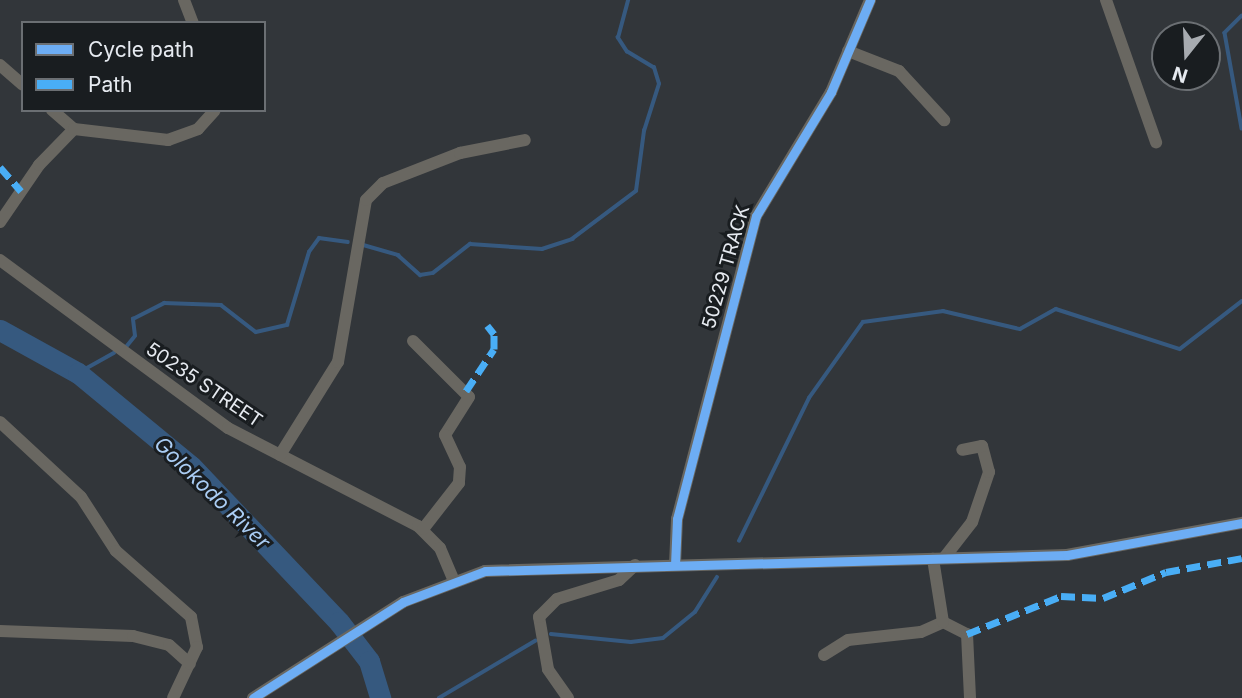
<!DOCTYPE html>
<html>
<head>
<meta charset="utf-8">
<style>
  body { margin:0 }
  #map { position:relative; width:1242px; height:698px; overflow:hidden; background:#32363a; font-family:Inter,sans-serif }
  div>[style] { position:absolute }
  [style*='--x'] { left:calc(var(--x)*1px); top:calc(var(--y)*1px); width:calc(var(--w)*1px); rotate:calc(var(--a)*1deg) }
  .stream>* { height:3.5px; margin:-1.75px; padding:0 1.75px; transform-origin:1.75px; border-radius:1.75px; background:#36597f }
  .river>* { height:21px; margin:-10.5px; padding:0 10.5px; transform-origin:10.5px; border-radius:10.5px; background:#36597f }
  .minor>* { height:12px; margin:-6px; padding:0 6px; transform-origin:6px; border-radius:6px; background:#696761 }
  .quiet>* { height:7px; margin-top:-3.5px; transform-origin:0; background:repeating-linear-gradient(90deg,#49aef6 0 14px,transparent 0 21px) }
  .cycleway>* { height:9px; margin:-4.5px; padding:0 4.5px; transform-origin:4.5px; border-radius:4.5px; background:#6dadf4 }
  span { translate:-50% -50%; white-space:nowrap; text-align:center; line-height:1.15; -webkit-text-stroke:6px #191d20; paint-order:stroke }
  .street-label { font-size:19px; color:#e6eaf0 }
  .water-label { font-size:21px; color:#aacdf4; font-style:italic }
  .legend { position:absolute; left:21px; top:21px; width:245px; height:91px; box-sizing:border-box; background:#191d20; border:2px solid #6b6f73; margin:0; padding:9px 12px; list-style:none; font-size:21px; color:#e6eaf0 }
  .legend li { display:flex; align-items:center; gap:14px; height:35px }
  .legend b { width:35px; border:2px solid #6b6f73 }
  .north { position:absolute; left:1151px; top:21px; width:70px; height:70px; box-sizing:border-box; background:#191d20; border:2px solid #6b6f73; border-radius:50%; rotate:198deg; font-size:19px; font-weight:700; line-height:28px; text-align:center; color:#e6eaf0 }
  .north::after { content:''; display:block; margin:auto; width:24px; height:32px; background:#a7abb0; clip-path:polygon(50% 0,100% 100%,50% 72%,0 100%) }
</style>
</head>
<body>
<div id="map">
  <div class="stream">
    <i style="--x:1242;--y:16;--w:24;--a:135"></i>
    <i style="--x:1225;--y:33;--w:97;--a:79.9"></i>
    <i style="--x:360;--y:244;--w:40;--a:16"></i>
    <i style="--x:398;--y:255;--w:30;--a:42"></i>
    <i style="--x:420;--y:275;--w:13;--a:-9"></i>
    <i style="--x:433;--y:273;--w:47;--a:-38.1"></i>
    <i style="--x:470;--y:244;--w:72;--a:4"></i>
    <i style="--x:542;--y:249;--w:32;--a:-18"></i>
    <i style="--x:572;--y:239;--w:80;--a:-36.9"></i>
    <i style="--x:636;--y:191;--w:61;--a:-82.4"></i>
    <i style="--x:644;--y:131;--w:49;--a:-72.3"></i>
    <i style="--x:659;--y:84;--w:17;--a:-107"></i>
    <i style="--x:654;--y:68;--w:31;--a:-149"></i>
    <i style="--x:627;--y:52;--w:17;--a:-123"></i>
    <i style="--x:618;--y:38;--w:39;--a:-75"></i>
    <i style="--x:126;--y:347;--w:14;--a:-51"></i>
    <i style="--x:135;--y:336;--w:17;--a:-97"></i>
    <i style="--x:133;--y:319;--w:35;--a:-27"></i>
    <i style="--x:164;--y:303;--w:57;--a:2"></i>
    <i style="--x:221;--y:305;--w:44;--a:37.6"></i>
    <i style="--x:256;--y:332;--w:32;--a:-13"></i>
    <i style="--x:287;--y:325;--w:76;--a:-73.2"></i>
    <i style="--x:309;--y:252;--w:17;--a:-54"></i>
    <i style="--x:319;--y:238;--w:29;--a:8"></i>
    <i style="--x:78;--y:373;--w:41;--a:-29.1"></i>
    <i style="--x:739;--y:541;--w:159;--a:-63.9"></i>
    <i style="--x:809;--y:398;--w:93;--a:-54.6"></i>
    <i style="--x:863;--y:322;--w:81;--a:-7.8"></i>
    <i style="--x:943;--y:311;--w:79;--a:13.2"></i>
    <i style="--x:1020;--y:329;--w:41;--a:-29.1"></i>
    <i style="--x:1056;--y:309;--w:130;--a:17.9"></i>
    <i style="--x:1180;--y:349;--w:78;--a:-37.7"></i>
    <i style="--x:551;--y:634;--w:80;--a:5.7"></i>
    <i style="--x:631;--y:642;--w:32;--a:-7"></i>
    <i style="--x:663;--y:638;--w:41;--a:-39.1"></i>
    <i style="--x:695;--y:612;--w:41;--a:-57.8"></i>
    <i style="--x:439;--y:698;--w:112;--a:-30.7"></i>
  </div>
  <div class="river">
    <i style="--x:0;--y:330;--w:89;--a:28.9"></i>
    <i style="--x:78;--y:373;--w:146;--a:39.5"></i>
    <i style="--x:191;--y:466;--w:215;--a:46.5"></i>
    <i style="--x:339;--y:622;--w:49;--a:52.4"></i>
    <i style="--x:369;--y:661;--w:39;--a:73"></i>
  </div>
  <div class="minor">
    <i style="--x:184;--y:0;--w:25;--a:69"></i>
    <i style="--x:1106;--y:0;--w:151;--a:70.6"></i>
    <i style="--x:848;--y:51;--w:55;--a:21.4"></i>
    <i style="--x:899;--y:71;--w:67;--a:47.4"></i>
    <i style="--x:0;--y:65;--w:30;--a:41"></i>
    <i style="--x:52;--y:110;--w:29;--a:41"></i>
    <i style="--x:0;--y:222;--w:69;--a:-55.6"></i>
    <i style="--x:39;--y:165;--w:50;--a:-45.8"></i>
    <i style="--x:74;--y:129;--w:95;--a:6.7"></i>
    <i style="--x:168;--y:140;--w:32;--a:-20"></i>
    <i style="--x:198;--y:129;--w:25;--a:-48"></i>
    <i style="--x:0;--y:260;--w:283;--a:36.4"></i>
    <i style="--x:228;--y:428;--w:214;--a:27.3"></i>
    <i style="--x:418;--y:526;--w:31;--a:45"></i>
    <i style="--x:440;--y:548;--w:34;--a:67"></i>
    <i style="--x:413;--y:341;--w:79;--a:45"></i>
    <i style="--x:469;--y:397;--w:45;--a:122.3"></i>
    <i style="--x:445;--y:435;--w:35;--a:65"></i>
    <i style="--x:460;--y:467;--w:16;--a:94"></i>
    <i style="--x:459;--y:483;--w:58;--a:128"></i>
    <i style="--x:0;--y:422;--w:110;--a:42.8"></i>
    <i style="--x:81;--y:497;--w:64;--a:57.1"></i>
    <i style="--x:116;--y:551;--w:100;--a:41.3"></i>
    <i style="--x:191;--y:617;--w:31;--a:79"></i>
    <i style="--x:197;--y:647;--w:56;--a:115.2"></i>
    <i style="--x:280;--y:455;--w:110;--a:-58.1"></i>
    <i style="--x:338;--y:362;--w:164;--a:-80.2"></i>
    <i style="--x:366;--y:200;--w:24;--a:-45"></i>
    <i style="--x:383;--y:183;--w:83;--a:-21.3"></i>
    <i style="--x:460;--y:153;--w:66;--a:-11.3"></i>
    <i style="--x:944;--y:558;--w:46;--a:-52.1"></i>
    <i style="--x:972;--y:522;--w:53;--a:-71.2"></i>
    <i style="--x:989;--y:472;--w:27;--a:-105"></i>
    <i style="--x:982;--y:446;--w:20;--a:169"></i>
    <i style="--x:675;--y:565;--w:46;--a:-87.5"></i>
    <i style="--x:677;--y:519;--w:313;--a:-75.4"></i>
    <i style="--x:756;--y:216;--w:145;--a:-58.8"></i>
    <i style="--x:831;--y:92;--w:100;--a:-67"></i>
    <i style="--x:943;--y:622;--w:27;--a:27"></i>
    <i style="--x:967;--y:634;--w:64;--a:87.3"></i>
    <i style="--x:0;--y:631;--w:133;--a:2.2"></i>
    <i style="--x:133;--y:636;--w:37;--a:14"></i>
    <i style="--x:169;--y:645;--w:28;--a:42"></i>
    <i style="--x:824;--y:655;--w:28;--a:-32"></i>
    <i style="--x:848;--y:640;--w:73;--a:-6.3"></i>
    <i style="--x:921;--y:632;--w:24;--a:-24"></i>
    <i style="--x:943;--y:622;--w:64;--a:-99"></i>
    <i style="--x:253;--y:698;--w:178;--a:-32.6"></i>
    <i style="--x:403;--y:602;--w:88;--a:-20.7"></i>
    <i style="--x:485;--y:571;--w:582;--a:-1.57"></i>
    <i style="--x:1067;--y:555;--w:178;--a:-10.4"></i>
    <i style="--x:568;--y:698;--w:35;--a:-125"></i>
    <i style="--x:548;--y:669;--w:53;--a:-99.8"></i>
    <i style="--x:539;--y:617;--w:25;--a:-45"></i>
    <i style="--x:557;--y:599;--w:65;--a:-17"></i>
    <i style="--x:619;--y:580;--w:22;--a:-43"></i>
  </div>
  <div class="quiet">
    <i style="--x:0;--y:167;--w:32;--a:49"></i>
    <i style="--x:466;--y:391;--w:50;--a:-56.3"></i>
    <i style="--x:494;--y:349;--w:15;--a:-90"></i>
    <i style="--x:494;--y:334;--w:11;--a:-128"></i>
    <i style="--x:967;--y:634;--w:101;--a:-22"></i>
    <i style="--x:1061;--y:596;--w:42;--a:2.7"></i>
    <i style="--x:1103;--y:598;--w:68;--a:-22.4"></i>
    <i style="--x:1166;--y:572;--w:77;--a:-10.4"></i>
  </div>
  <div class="cycleway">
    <i style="--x:675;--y:565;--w:46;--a:-87.5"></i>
    <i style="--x:677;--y:519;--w:313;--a:-75.4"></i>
    <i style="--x:756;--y:216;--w:145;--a:-58.8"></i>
    <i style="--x:831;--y:92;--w:100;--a:-67"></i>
    <i style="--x:253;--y:698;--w:178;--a:-32.6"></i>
    <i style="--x:403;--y:602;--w:88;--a:-20.7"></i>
    <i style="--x:485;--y:571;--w:582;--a:-1.57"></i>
    <i style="--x:1067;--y:555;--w:178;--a:-10.4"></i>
  </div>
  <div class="street-label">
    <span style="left:726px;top:267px;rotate:-74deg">50229 TRACK</span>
    <span style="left:204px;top:385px;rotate:34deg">50235 STREET</span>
  </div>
  <div class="water-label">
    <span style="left:212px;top:493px;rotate:44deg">Golokodo River</span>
  </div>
  <ul class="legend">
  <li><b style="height:9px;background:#6dadf4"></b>Cycle path</li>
  <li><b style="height:9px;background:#49aef6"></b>Path</li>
  </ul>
  <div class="north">N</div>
</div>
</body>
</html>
